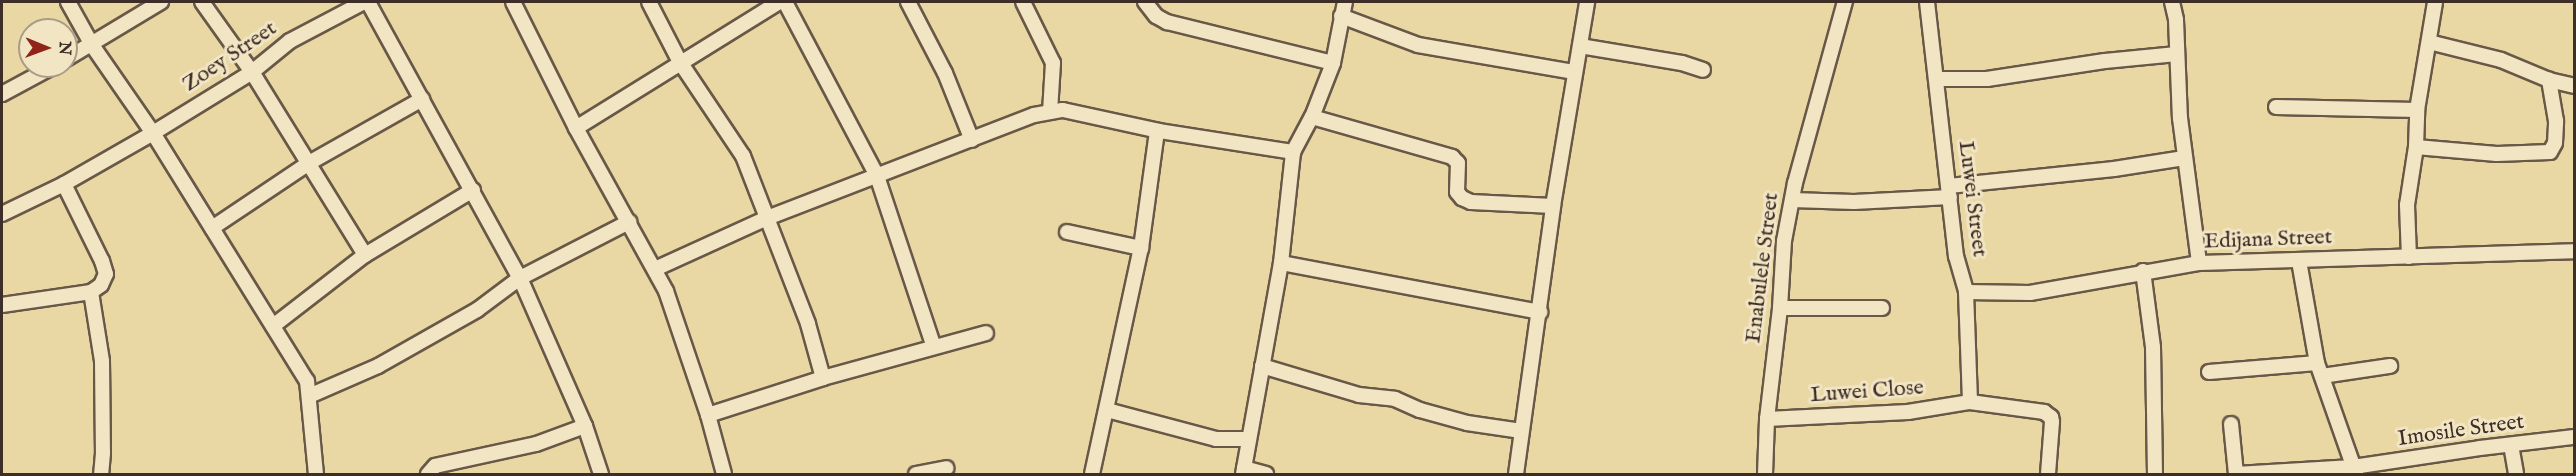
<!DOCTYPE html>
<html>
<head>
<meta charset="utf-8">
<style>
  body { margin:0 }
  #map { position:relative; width:2576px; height:476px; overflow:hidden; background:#e9d7a4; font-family:"IM FELL English",serif }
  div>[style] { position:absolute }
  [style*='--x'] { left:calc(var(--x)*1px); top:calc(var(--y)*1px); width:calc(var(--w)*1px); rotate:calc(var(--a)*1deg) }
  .roads { filter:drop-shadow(2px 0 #695847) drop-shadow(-2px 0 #695847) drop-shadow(0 2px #695847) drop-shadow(0 -2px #695847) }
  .minor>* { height:14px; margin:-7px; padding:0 7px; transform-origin:7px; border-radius:7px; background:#f1e5c4 }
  span { translate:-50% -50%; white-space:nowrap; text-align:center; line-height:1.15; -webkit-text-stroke:6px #f1e5c4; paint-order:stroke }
  .street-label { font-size:22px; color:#3e2e28 }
  .frame { position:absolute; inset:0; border:3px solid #3e2e28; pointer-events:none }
  .north { position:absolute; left:18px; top:18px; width:60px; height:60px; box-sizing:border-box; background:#f1e5c4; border:2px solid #a99c86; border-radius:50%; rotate:91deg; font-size:16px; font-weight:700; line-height:24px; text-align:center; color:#3e2e28 }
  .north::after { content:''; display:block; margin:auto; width:21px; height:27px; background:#8f2418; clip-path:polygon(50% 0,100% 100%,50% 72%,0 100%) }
</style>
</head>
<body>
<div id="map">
  <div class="roads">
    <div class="minor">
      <i style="--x:68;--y:2;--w:49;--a:60.8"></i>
      <i style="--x:92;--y:45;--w:107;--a:55.3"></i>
      <i style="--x:153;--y:133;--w:292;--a:58.2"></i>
      <i style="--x:307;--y:381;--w:93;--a:84.5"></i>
      <i style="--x:202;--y:2;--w:86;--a:54.5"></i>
      <i style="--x:252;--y:72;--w:215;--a:58.3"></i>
      <i style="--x:368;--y:2;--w:315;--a:61.2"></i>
      <i style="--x:520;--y:278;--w:162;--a:66.3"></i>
      <i style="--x:585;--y:426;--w:52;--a:159.8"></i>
      <i style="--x:536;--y:444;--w:103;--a:167.7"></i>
      <i style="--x:435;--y:466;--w:11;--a:131"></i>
      <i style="--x:513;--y:2;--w:141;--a:63.4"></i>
      <i style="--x:576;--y:128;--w:186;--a:61.1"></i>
      <i style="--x:666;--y:291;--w:131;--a:71.3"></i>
      <i style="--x:708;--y:415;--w:61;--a:74.8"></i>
      <i style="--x:649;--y:2;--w:68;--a:62.7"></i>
      <i style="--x:680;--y:62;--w:113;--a:56.2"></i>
      <i style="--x:743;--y:156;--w:180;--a:68.8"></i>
      <i style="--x:808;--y:324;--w:56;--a:74.5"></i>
      <i style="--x:785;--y:2;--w:197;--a:62.1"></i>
      <i style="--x:877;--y:176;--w:180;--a:71.6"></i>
      <i style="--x:908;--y:2;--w:80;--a:62.5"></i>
      <i style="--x:945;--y:73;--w:72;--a:68.1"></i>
      <i style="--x:1023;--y:2;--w:68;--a:63.8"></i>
      <i style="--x:1053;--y:63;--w:49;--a:93.5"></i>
      <i style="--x:1145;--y:2;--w:18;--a:52"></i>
      <i style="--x:1156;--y:16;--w:13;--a:29"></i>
      <i style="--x:1167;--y:22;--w:171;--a:13.9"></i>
      <i style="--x:1927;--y:2;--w:256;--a:83.5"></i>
      <i style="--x:1956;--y:256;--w:37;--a:74"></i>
      <i style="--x:1966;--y:292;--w:110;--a:87.9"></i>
      <i style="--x:2172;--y:2;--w:18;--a:77"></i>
      <i style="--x:2176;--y:20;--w:98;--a:87.7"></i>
      <i style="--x:2180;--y:118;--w:146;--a:82.5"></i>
      <i style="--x:1341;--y:16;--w:82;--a:20.6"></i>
      <i style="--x:1418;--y:45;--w:159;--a:9.8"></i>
      <i style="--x:2429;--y:42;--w:74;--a:14"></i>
      <i style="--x:2501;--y:60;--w:52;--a:22.6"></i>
      <i style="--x:2549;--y:80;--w:26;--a:13"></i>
      <i style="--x:1580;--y:46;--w:103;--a:9.5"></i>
      <i style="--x:1682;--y:63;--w:22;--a:18"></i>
      <i style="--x:66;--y:59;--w:111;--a:-31"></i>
      <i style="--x:1936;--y:79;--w:51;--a:0"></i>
      <i style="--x:1987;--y:79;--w:119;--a:-8.7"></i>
      <i style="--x:2105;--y:61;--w:72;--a:-5.6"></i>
      <i style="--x:2;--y:94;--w:59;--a:-28.3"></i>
      <i style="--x:2276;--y:107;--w:141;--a:1.2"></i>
      <i style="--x:1312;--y:117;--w:146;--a:15.9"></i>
      <i style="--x:1452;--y:157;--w:8;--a:45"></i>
      <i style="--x:1458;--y:163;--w:29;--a:92"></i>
      <i style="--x:1457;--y:192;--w:8;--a:50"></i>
      <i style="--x:1462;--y:198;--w:10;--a:24"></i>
      <i style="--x:1471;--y:202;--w:82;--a:2.8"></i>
      <i style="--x:576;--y:128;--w:239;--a:-31.8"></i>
      <i style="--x:2416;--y:147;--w:81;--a:4.9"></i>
      <i style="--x:2497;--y:154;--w:53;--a:-2.2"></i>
      <i style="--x:2550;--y:152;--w:10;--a:-61"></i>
      <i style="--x:2555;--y:143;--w:22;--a:-87"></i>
      <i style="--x:2556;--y:121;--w:42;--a:-99.7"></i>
      <i style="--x:1949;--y:186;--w:166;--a:-5.9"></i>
      <i style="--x:2114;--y:169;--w:71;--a:-8.9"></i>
      <i style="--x:1792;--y:200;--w:62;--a:1.8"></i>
      <i style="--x:1854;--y:202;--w:96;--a:-3"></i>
      <i style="--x:2;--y:214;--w:69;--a:-25.8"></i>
      <i style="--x:64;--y:184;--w:103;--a:-29.8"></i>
      <i style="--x:153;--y:133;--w:116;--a:-31.6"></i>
      <i style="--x:252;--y:72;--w:49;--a:-39.2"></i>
      <i style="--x:290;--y:41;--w:84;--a:-27.8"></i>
      <i style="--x:212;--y:228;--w:117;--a:-33.8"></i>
      <i style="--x:309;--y:163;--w:130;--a:-29.5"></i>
      <i style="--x:1067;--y:232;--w:76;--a:12.2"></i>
      <i style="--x:2409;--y:257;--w:52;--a:-92.2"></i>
      <i style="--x:2407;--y:205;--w:59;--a:-81.2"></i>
      <i style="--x:2416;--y:147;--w:37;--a:-88"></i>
      <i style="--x:2417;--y:110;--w:109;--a:-80.5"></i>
      <i style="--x:2299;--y:261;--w:104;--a:80"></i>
      <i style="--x:2317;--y:363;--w:118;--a:70.6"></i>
      <i style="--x:1281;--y:263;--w:264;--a:10.7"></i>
      <i style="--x:655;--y:269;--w:123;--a:-24.5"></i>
      <i style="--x:767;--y:218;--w:286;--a:-21.1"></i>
      <i style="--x:1034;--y:115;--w:29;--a:-10"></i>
      <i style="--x:1063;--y:110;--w:98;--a:12.3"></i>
      <i style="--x:1159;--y:131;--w:136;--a:8.9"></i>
      <i style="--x:2143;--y:271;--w:77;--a:82.5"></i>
      <i style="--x:2153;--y:347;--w:127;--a:89.1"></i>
      <i style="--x:91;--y:292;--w:70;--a:80.9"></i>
      <i style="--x:102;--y:361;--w:92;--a:89.4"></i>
      <i style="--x:103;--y:453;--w:21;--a:95"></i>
      <i style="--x:1966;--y:292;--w:64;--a:0.9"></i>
      <i style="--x:2030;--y:293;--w:172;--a:-10.1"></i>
      <i style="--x:2199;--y:263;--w:375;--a:-1.8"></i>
      <i style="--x:2;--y:305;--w:90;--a:-8.3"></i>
      <i style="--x:91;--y:292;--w:12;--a:-35"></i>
      <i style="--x:101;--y:285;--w:12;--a:-66"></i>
      <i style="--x:106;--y:274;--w:14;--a:-107"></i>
      <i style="--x:102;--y:261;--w:86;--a:-116.3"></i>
      <i style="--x:1780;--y:308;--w:102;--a:0"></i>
      <i style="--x:273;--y:326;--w:116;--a:-37.7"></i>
      <i style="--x:365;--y:255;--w:126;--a:-31"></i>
      <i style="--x:1262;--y:366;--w:101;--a:16.6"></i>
      <i style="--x:1359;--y:395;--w:36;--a:6"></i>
      <i style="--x:1395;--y:399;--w:27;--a:24"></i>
      <i style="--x:1420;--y:410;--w:49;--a:15.5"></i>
      <i style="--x:1467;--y:423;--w:55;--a:8.4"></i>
      <i style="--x:2209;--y:372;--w:108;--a:-4.8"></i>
      <i style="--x:2322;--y:376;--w:69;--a:-8.4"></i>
      <i style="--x:309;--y:396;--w:75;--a:-23.5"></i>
      <i style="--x:378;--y:366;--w:114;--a:-29.5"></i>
      <i style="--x:477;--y:310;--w:54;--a:-36.7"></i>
      <i style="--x:520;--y:278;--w:123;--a:-27.2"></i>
      <i style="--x:1107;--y:410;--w:113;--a:14.9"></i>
      <i style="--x:1216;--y:439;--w:32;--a:0"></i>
      <i style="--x:708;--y:415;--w:121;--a:-17.8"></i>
      <i style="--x:823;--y:378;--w:169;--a:-15.4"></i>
      <i style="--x:1767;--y:419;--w:141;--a:-2.8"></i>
      <i style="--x:1908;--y:412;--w:63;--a:-9.2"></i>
      <i style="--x:1970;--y:402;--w:75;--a:7.7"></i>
      <i style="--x:2044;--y:412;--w:9;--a:36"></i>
      <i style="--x:2051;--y:417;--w:5;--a:79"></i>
      <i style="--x:2052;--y:422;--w:52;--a:94.4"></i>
      <i style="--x:2231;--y:424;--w:50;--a:84.3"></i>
      <i style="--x:585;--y:426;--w:51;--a:71.6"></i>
      <i style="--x:2511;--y:445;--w:29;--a:80"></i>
      <i style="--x:1244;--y:468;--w:23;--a:15"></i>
      <i style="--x:916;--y:474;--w:31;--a:-11"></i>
      <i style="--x:1092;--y:474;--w:231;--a:-77.8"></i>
      <i style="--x:1141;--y:248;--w:118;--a:-82.2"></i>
      <i style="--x:1243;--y:474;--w:214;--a:-79.8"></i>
      <i style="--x:1281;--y:263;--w:112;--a:-83.8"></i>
      <i style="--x:1293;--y:152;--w:40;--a:-62"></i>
      <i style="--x:1312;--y:117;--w:58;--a:-68.7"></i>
      <i style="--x:1333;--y:63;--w:62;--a:-78.9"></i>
      <i style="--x:1516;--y:474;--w:271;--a:-82.1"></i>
      <i style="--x:1553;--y:206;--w:207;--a:-80.5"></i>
      <i style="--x:1765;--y:474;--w:55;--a:-87.9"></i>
      <i style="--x:1767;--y:419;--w:112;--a:-83.3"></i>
      <i style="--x:1780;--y:308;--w:67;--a:-86.6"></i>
      <i style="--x:1784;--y:241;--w:59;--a:-79.3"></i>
      <i style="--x:1795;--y:183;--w:188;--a:-74.6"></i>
      <i style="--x:2236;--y:474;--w:117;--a:-3.4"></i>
      <i style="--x:2353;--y:467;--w:128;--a:-8.5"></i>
      <i style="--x:2480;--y:448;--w:95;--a:-6.7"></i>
    </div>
  </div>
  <div class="street-label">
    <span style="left:230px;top:57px;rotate:-34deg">Zoey Street</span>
    <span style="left:1972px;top:199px;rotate:83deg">Luwei Street</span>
    <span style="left:2268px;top:240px;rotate:-2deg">Edijana Street</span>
    <span style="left:1763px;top:268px;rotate:-83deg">Enabulele Street</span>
    <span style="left:1867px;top:392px;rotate:-4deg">Luwei Close</span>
    <span style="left:2461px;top:431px;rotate:-8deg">Imosile Street</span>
  </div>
  <div class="frame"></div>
  <div class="north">N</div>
</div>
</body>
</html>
